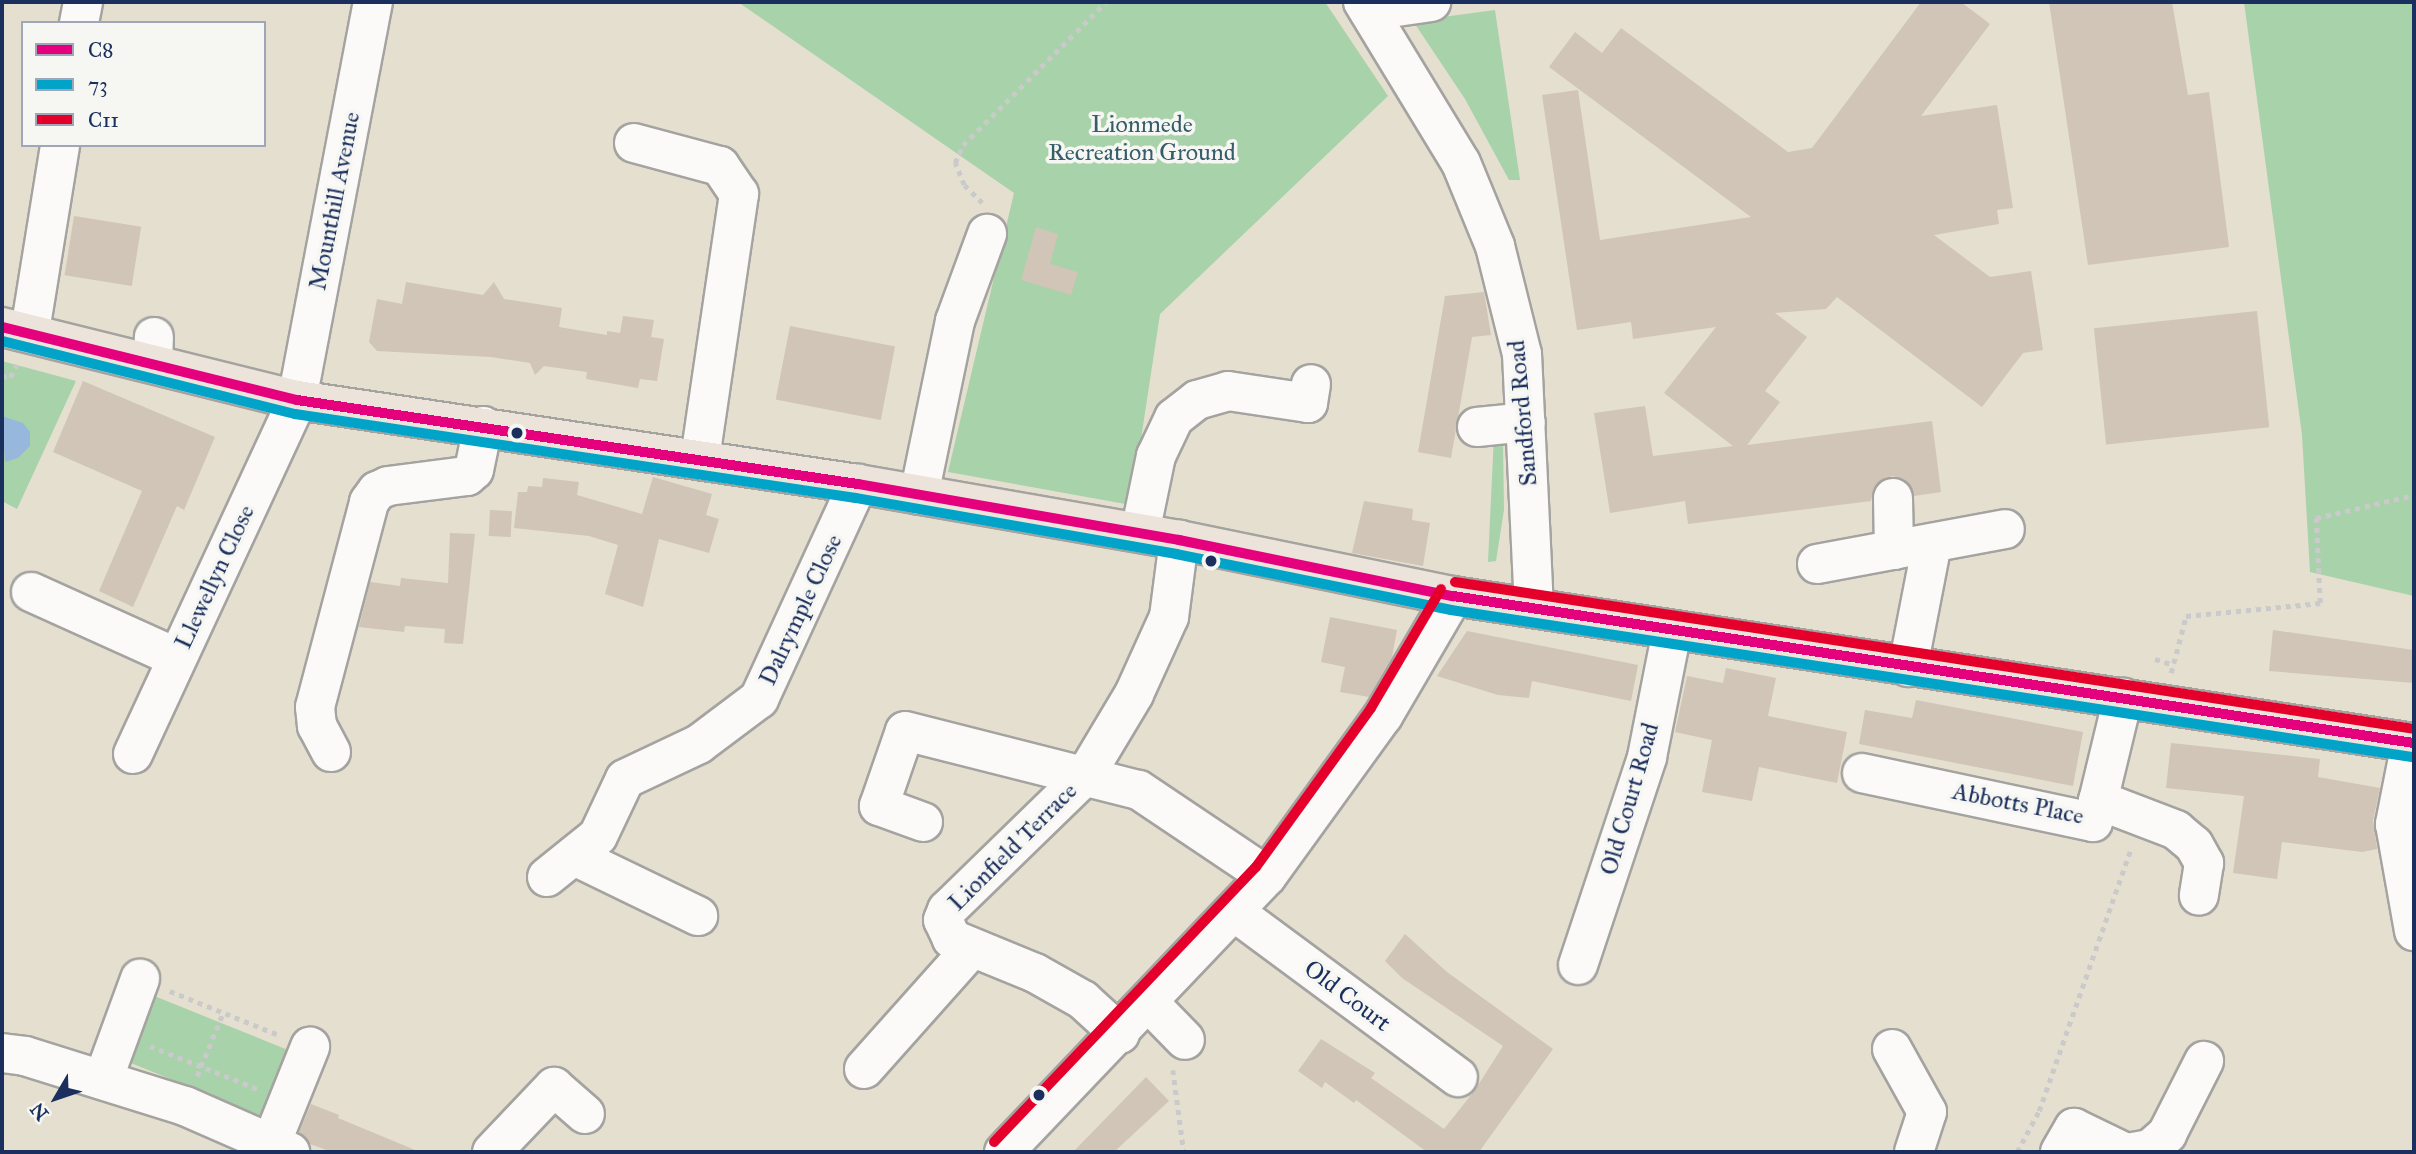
<!DOCTYPE html>
<html>
<head>
<meta charset="utf-8">
<style>
  body { margin:0 }
  #map { position:relative; width:2416px; height:1154px; overflow:hidden; background:#e5dfd0; font-family:"IM FELL Great Primer",serif }
  div>[style] { position:absolute }
  [style*='--x'] { left:calc(var(--x)*1px); top:calc(var(--y)*1px); width:calc(var(--w)*1px); rotate:calc(var(--a)*1deg) }
  .green>* { inset:0; background:#a7d2aa; transform-origin:0 0 }
  .water>* { inset:0; background:#97b8dc }
  .building>* { inset:0; background:#d0c5b6; transform-origin:0 0 }
  .path>* { height:4.5px; margin-top:-2.25px; transform-origin:0; background:repeating-linear-gradient(90deg,#cacaca 0 5px,transparent 0 10px) }
  .roads { filter:drop-shadow(2px 0 #a4a3a0) drop-shadow(-2px 0 #a4a3a0) drop-shadow(0 2px #a4a3a0) drop-shadow(0 -2px #a4a3a0) }
  .minor>* { height:38px; margin:-19px; padding:0 19px; transform-origin:19px; border-radius:19px; background:#fbfaf8 }
  .major>* { height:38px; margin:-19px; padding:0 19px; transform-origin:19px; border-radius:19px; background:#ece4db }
  .bus-1>* { height:10px; margin:-5px; padding:0 5px; transform-origin:5px; border-radius:5px; background:#e5007d }
  .bus-2>* { height:10px; margin:-5px; padding:0 5px; transform-origin:5px; border-radius:5px; background:#01a3c8 }
  .bus-3>* { height:10px; margin:-5px; padding:0 5px; transform-origin:5px; border-radius:5px; background:#e4002b }
  .dots>* { width:19px; height:19px; translate:-50% -50%; box-sizing:border-box; border:4px solid #f6f6f2; border-radius:50% }
  span { translate:-50% -50%; white-space:nowrap; text-align:center; line-height:1.15; -webkit-text-stroke:7px #f6f6f2; paint-order:stroke }
  .park-label { font-size:24px; color:#365d6b }
  .street-label { font-size:24px; color:#1b2f5e }
  .frame { position:absolute; inset:0; border:4px solid #1b2f5e; pointer-events:none }
  .legend { position:absolute; left:21px; top:21px; width:245px; height:126px; box-sizing:border-box; background:#f6f6f2; border:2px solid #9ea6b7; margin:0; padding:9px 12px; list-style:none; font-size:21px; color:#1b2f5e }
  .legend li { display:flex; align-items:center; gap:14px; height:35px }
  .legend b { width:35px; border:2px solid #9ea6b7 }
  .north { position:absolute; left:21px; top:1063px; width:70px; height:70px; -webkit-text-stroke:5px #f6f6f2; paint-order:stroke; rotate:231deg; font-size:19px; font-weight:700; line-height:28px; text-align:center; color:#1b2f5e }
  .north::after { content:''; display:block; margin:auto; width:24px; height:32px; background:#1b2f5e; clip-path:polygon(50% 0,100% 100%,50% 72%,0 100%) }
</style>
</head>
<body>
<div id="map">
  <div class="green">
    <i style="clip-path:polygon(738px 2px,1325px 2px,1388px 96px,1160px 314px,1131px 505px,948px 472px,1014px 193px)"></i>
    <i style="clip-path:polygon(2244px 2px,2414px 2px,2414px 596px,2310px 572px,2302px 435px)"></i>
    <i style="clip-path:polygon(1495px 10px,1520px 180px,1509px 180px,1465px 99px,1413px 21px)"></i>
    <i style="clip-path:polygon(2px 361px,76px 381px,17px 509px,2px 501px)"></i>
    <i style="clip-path:polygon(1494px 435px,1503px 442px,1504px 510px,1496px 561px,1488px 562px)"></i>
    <i style="left:142px;top:991px;width:168px;height:71px;rotate:22deg"></i>
  </div>
  <div class="water">
    <i style="clip-path:polygon(2px 416px,23px 423px,30px 432px,30px 446px,18px 458px,5px 462px)"></i>
  </div>
  <div class="building">
    <i style="clip-path:polygon(1921px 2px,1961px 2px,1990px 24px,1921px 116px,1997px 105px,2013px 208px,1997px 210px,1999px 224px,1934px 235px,1990px 277px,2031px 271px,2043px 350px,2023px 353px,1982px 407px,1837px 297px,1826px 309px,1775px 313px,1807px 337px,1765px 391px,1780px 402px,1747px 445px,1932px 421px,1941px 492px,1914px 496px,1904px 479px,1892px 476px,1874px 487px,1871px 501px,1688px 524px,1685px 501px,1610px 513px,1594px 413px,1645px 406px,1653px 456px,1733px 446px,1664px 393px,1716px 327px,1633px 339px,1631px 322px,1577px 330px,1542px 95px,1578px 90px,1600px 240px,1751px 217px,1549px 67px,1575px 32px,1602px 53px,1621px 28px,1788px 152px,1812px 148px)"></i>
    <i style="clip-path:polygon(2049px 2px,2172px 2px,2188px 95px,2209px 92px,2229px 247px,2088px 265px)"></i>
    <i style="left:74px;top:216px;width:68px;height:60px;rotate:9deg"></i>
    <i style="clip-path:polygon(1036px 227px,1058px 234px,1050px 264px,1078px 272px,1071px 295px,1021px 280px)"></i>
    <i style="clip-path:polygon(406px 282px,483px 295px,494px 282px,504px 299px,562px 308px,559px 327px,607px 335px,607px 331px,620px 333px,623px 316px,654px 320px,651px 337px,664px 339px,657px 381px,640px 379px,638px 388px,586px 379px,587px 372px,544px 366px,535px 375px,530px 363px,491px 357px,377px 351px,369px 342px,377px 299px,402px 304px)"></i>
    <i style="clip-path:polygon(1484px 292px,1491px 335px,1472px 337px,1451px 458px,1418px 452px,1445px 296px)"></i>
    <i style="left:2257px;top:311px;width:117px;height:164px;rotate:84deg"></i>
    <i style="left:790px;top:326px;width:107px;height:75px;rotate:11deg"></i>
    <i style="clip-path:polygon(83px 381px,215px 437px,184px 510px,177px 506px,133px 607px,99px 591px,142px 491px,53px 452px)"></i>
    <i style="clip-path:polygon(653px 477px,712px 494px,706px 515px,719px 519px,709px 553px,659px 539px,643px 607px,605px 594px,618px 545px,589px 536px,514px 528px,518px 492px,527px 492px,528px 486px,542px 487px,543px 478px,579px 482px,577px 495px,642px 514px)"></i>
    <i style="clip-path:polygon(1364px 501px,1413px 509px,1412px 520px,1430px 523px,1423px 566px,1352px 553px)"></i>
    <i style="left:490px;top:510px;width:22px;height:26px;rotate:3deg"></i>
    <i style="clip-path:polygon(450px 533px,475px 534px,463px 644px,444px 643px,445px 629px,405px 626px,404px 632px,359px 627px,370px 582px,400px 586px,401px 578px,448px 583px)"></i>
    <i style="clip-path:polygon(1330px 617px,1397px 630px,1392px 657px,1369px 697px,1340px 692px,1345px 667px,1321px 662px)"></i>
    <i style="clip-path:polygon(2273px 630px,2414px 650px,2414px 683px,2269px 671px)"></i>
    <i style="clip-path:polygon(1467px 631px,1638px 665px,1631px 701px,1532px 681px,1529px 698px,1498px 695px,1437px 676px)"></i>
    <i style="clip-path:polygon(1726px 668px,1776px 678px,1768px 716px,1847px 732px,1837px 783px,1759px 767px,1752px 801px,1702px 792px,1712px 740px,1675px 732px,1687px 676px,1723px 683px)"></i>
    <i style="clip-path:polygon(1916px 700px,2083px 732px,2073px 786px,1859px 744px,1865px 710px,1912px 718px)"></i>
    <i style="clip-path:polygon(2171px 743px,2320px 759px,2318px 777px,2380px 788px,2373px 820px,2377px 849px,2362px 852px,2282px 842px,2277px 879px,2233px 873px,2244px 796px,2166px 788px)"></i>
    <i style="clip-path:polygon(1405px 934px,1447px 972px,1553px 1049px,1479px 1152px,1427px 1152px,1356px 1100px,1354px 1103px,1325px 1082px,1322px 1088px,1298px 1071px,1321px 1039px,1375px 1073px,1371px 1078px,1444px 1129px,1475px 1090px,1503px 1046px,1402px 978px,1385px 961px)"></i>
    <i style="clip-path:polygon(1146px 1077px,1169px 1101px,1114px 1152px,1073px 1152px)"></i>
    <i style="clip-path:polygon(311px 1104px,339px 1115px,338px 1118px,420px 1152px,332px 1152px,310px 1144px,299px 1132px)"></i>
  </div>
  <div class="path">
    <i style="--x:982;--y:203;--w:25;--a:-135"></i>
    <i style="--x:964;--y:185;--w:24;--a:-112"></i>
    <i style="--x:955;--y:163;--w:20;--a:-66"></i>
    <i style="--x:963;--y:145;--w:202;--a:-45"></i>
    <i style="--x:2;--y:376;--w:8;--a:7"></i>
    <i style="--x:10;--y:377;--w:14;--a:-60"></i>
    <i style="--x:2155;--y:659;--w:20;--a:18"></i>
    <i style="--x:2171;--y:673;--w:59;--a:-75.3"></i>
    <i style="--x:2186;--y:616;--w:135;--a:-5.5"></i>
    <i style="--x:2320;--y:603;--w:85;--a:-92.7"></i>
    <i style="--x:2316;--y:518;--w:101;--a:-13.2"></i>
    <i style="--x:170;--y:991;--w:118;--a:22"></i>
    <i style="--x:150;--y:1046;--w:116;--a:21.7"></i>
    <i style="--x:1173;--y:1070;--w:83;--a:82.4"></i>
    <i style="--x:197;--y:1076;--w:68;--a:-67.6"></i>
    <i style="--x:2017;--y:1152;--w:47;--a:-61.8"></i>
    <i style="--x:2039;--y:1111;--w:278;--a:-70.7"></i>
  </div>
  <div class="roads">
    <div class="minor">
      <i style="--x:1363;--y:2;--w:188;--a:58.7"></i>
      <i style="--x:1461;--y:163;--w:90;--a:67.7"></i>
      <i style="--x:1495;--y:246;--w:111;--a:76"></i>
      <i style="--x:1522;--y:354;--w:254;--a:87.3"></i>
      <i style="--x:1369;--y:11;--w:63;--a:-8.3"></i>
      <i style="--x:79;--y:23;--w:21;--a:-79"></i>
      <i style="--x:634;--y:143;--w:89;--a:15"></i>
      <i style="--x:720;--y:166;--w:34;--a:56"></i>
      <i style="--x:739;--y:194;--w:266;--a:98.4"></i>
      <i style="--x:30;--y:331;--w:188;--a:-80.8"></i>
      <i style="--x:153;--y:363;--w:26;--a:-88"></i>
      <i style="--x:1477;--y:427;--w:49;--a:-5.8"></i>
      <i style="--x:919;--y:495;--w:178;--a:-78.3"></i>
      <i style="--x:955;--y:321;--w:93;--a:-69.8"></i>
      <i style="--x:1893;--y:498;--w:52;--a:88.9"></i>
      <i style="--x:1140;--y:533;--w:79;--a:-78.3"></i>
      <i style="--x:1156;--y:456;--w:42;--a:-64.7"></i>
      <i style="--x:1174;--y:418;--w:29;--a:-38"></i>
      <i style="--x:1197;--y:400;--w:32;--a:-16"></i>
      <i style="--x:1228;--y:391;--w:81;--a:8.5"></i>
      <i style="--x:1308;--y:403;--w:19;--a:-81"></i>
      <i style="--x:1817;--y:564;--w:191;--a:-10.5"></i>
      <i style="--x:31;--y:592;--w:160;--a:24.3"></i>
      <i style="--x:1908;--y:667;--w:126;--a:-79"></i>
      <i style="--x:2411;--y:743;--w:83;--a:101.2"></i>
      <i style="--x:2395;--y:824;--w:109;--a:79.9"></i>
      <i style="--x:331;--y:752;--w:30;--a:-118"></i>
      <i style="--x:317;--y:726;--w:19;--a:-96"></i>
      <i style="--x:315;--y:707;--w:212;--a:-75.2"></i>
      <i style="--x:369;--y:502;--w:14;--a:-54"></i>
      <i style="--x:377;--y:491;--w:12;--a:-24"></i>
      <i style="--x:388;--y:486;--w:80;--a:-7.2"></i>
      <i style="--x:467;--y:476;--w:9;--a:-41"></i>
      <i style="--x:474;--y:470;--w:45;--a:-78.4"></i>
      <i style="--x:133;--y:754;--w:390;--a:-65.1"></i>
      <i style="--x:297;--y:400;--w:405;--a:-79.2"></i>
      <i style="--x:1862;--y:773;--w:236;--a:12"></i>
      <i style="--x:2093;--y:822;--w:128;--a:-76.4"></i>
      <i style="--x:2098;--y:800;--w:84;--a:21"></i>
      <i style="--x:2176;--y:830;--w:23;--a:40"></i>
      <i style="--x:2194;--y:845;--w:21;--a:61"></i>
      <i style="--x:2204;--y:863;--w:33;--a:99"></i>
      <i style="--x:923;--y:822;--w:47;--a:-160"></i>
      <i style="--x:879;--y:806;--w:79;--a:-70.9"></i>
      <i style="--x:905;--y:731;--w:241;--a:14.2"></i>
      <i style="--x:1139;--y:790;--w:154;--a:33.9"></i>
      <i style="--x:574;--y:856;--w:138;--a:25.8"></i>
      <i style="--x:547;--y:877;--w:65;--a:-38.8"></i>
      <i style="--x:598;--y:836;--w:63;--a:-64.7"></i>
      <i style="--x:625;--y:779;--w:82;--a:-25.3"></i>
      <i style="--x:699;--y:744;--w:75;--a:-36.9"></i>
      <i style="--x:759;--y:699;--w:237;--a:-65.3"></i>
      <i style="--x:1236;--y:913;--w:276;--a:36.5"></i>
      <i style="--x:1578;--y:965;--w:219;--a:-71.6"></i>
      <i style="--x:1647;--y:757;--w:128;--a:-78.8"></i>
      <i style="--x:1150;--y:1004;--w:50;--a:45.8"></i>
      <i style="--x:1120;--y:1034;--w:50;--a:-137.4"></i>
      <i style="--x:1083;--y:1000;--w:55;--a:-150.6"></i>
      <i style="--x:1035;--y:973;--w:90;--a:-157.7"></i>
      <i style="--x:952;--y:939;--w:21;--a:-115"></i>
      <i style="--x:943;--y:920;--w:11;--a:-68"></i>
      <i style="--x:947;--y:910;--w:192;--a:-44.2"></i>
      <i style="--x:1085;--y:776;--w:96;--a:-59.1"></i>
      <i style="--x:1134;--y:694;--w:85;--a:-65.6"></i>
      <i style="--x:1169;--y:617;--w:78;--a:-82.6"></i>
      <i style="--x:1892;--y:1049;--w:72;--a:60.9"></i>
      <i style="--x:1927;--y:1112;--w:42;--a:108"></i>
      <i style="--x:2;--y:1053;--w:23;--a:7"></i>
      <i style="--x:25;--y:1056;--w:168;--a:17.4"></i>
      <i style="--x:185;--y:1106;--w:115;--a:23.7"></i>
      <i style="--x:864;--y:1069;--w:159;--a:-48.3"></i>
      <i style="--x:103;--y:1080;--w:108;--a:-69.9"></i>
      <i style="--x:271;--y:1144;--w:105;--a:-68.1"></i>
      <i style="--x:492;--y:1152;--w:90;--a:-46.4"></i>
      <i style="--x:554;--y:1087;--w:41;--a:41.1"></i>
      <i style="--x:1004;--y:1152;--w:381;--a:-46.4"></i>
      <i style="--x:1267;--y:876;--w:198;--a:-54.1"></i>
      <i style="--x:1383;--y:716;--w:139;--a:-59.7"></i>
      <i style="--x:2060;--y:1152;--w:28;--a:-60"></i>
      <i style="--x:2074;--y:1128;--w:55;--a:25.6"></i>
      <i style="--x:2133;--y:1152;--w:17;--a:-10"></i>
      <i style="--x:2150;--y:1149;--w:23;--a:-41"></i>
      <i style="--x:2167;--y:1134;--w:82;--a:-63.1"></i>
    </div>
    <div class="major">
      <i style="--x:2;--y:327;--w:304;--a:13.9"></i>
      <i style="--x:297;--y:400;--w:567;--a:8.52"></i>
      <i style="--x:858;--y:484;--w:326;--a:9.9"></i>
      <i style="--x:1179;--y:540;--w:280;--a:11.6"></i>
      <i style="--x:1453;--y:596;--w:972;--a:8.7"></i>
    </div>
  </div>
  <div class="bus-1">
    <i style="--x:2;--y:327;--w:304;--a:13.9"></i>
    <i style="--x:297;--y:400;--w:567;--a:8.52"></i>
    <i style="--x:858;--y:484;--w:326;--a:9.9"></i>
    <i style="--x:1179;--y:540;--w:280;--a:11.6"></i>
    <i style="--x:1453;--y:596;--w:972;--a:8.7"></i>
  </div>
  <div class="bus-2">
    <i style="--x:2;--y:341;--w:302;--a:14"></i>
    <i style="--x:295;--y:414;--w:567;--a:8.52"></i>
    <i style="--x:856;--y:498;--w:325;--a:9.9"></i>
    <i style="--x:1176;--y:554;--w:281;--a:11.5"></i>
    <i style="--x:1451;--y:610;--w:972;--a:8.7"></i>
  </div>
  <div class="bus-3">
    <i style="--x:1455;--y:582;--w:970;--a:8.71"></i>
    <i style="--x:994;--y:1142;--w:380;--a:-46.4"></i>
    <i style="--x:1256;--y:867;--w:196;--a:-54.1"></i>
    <i style="--x:1371;--y:708;--w:138;--a:-59.5"></i>
  </div>
  <div class="dots">
    <i style="left:517px;top:433px;background:#1b2f5e"></i>
    <i style="left:1211px;top:561px;background:#1b2f5e"></i>
    <i style="left:1039px;top:1095px;background:#1b2f5e"></i>
  </div>
  <div class="park-label">
    <span style="left:1142px;top:139px">Lionmede<br>Recreation Ground</span>
  </div>
  <div class="street-label">
    <span style="left:335px;top:201px;rotate:-79deg">Mounthill Avenue</span>
    <span style="left:1523px;top:413px;rotate:-95deg">Sandford Road</span>
    <span style="left:215px;top:577px;rotate:-65deg">Llewellyn Close</span>
    <span style="left:801px;top:610px;rotate:-65deg">Dalrymple Close</span>
    <span style="left:1630px;top:799px;rotate:-74deg">Old Court Road</span>
    <span style="left:2018px;top:804px;rotate:11deg">Abbotts Place</span>
    <span style="left:1013px;top:847px;rotate:-45deg">Lionfield Terrace</span>
    <span style="left:1347px;top:996px;rotate:37deg">Old Court</span>
  </div>
  <div class="frame"></div>
  <ul class="legend">
  <li><b style="height:9px;background:#e5007d"></b>C8</li>
  <li><b style="height:9px;background:#01a3c8"></b>73</li>
  <li><b style="height:9px;background:#e4002b"></b>C11</li>
  </ul>
  <div class="north">N</div>
</div>
</body>
</html>
